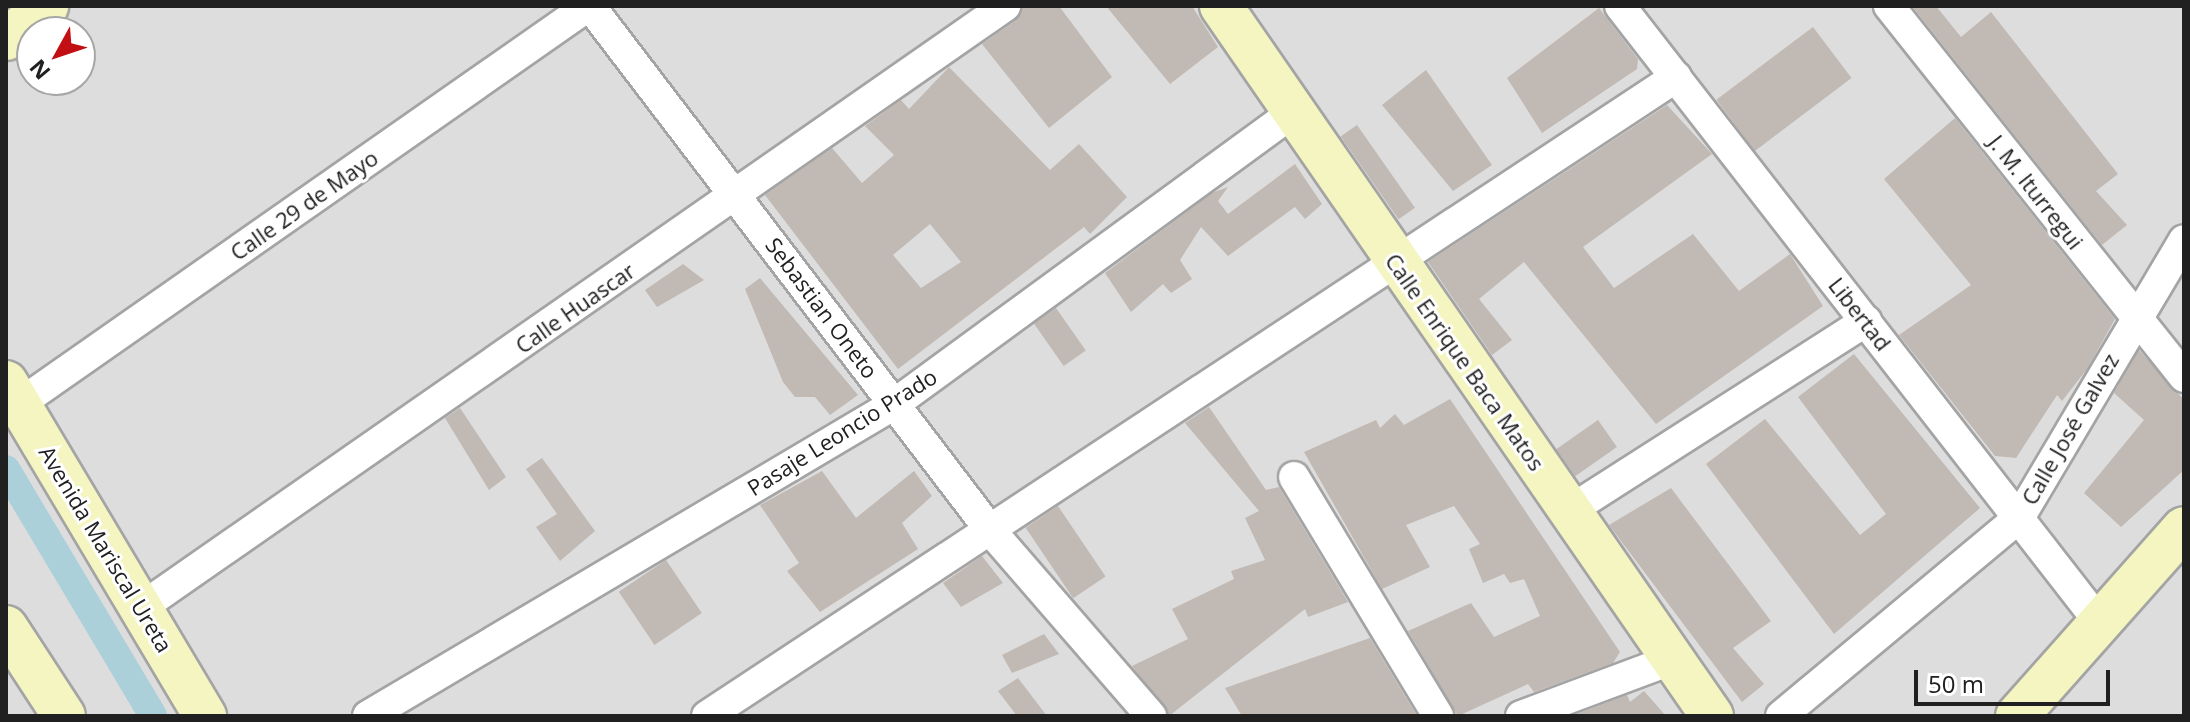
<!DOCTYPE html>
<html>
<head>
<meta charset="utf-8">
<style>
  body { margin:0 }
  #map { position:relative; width:2190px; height:722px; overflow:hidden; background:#f0ede7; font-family:"Open Sans",sans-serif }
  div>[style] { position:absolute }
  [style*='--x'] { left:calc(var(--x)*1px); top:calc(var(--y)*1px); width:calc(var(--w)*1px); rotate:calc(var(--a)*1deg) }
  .residential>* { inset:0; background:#dedddd }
  .canal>* { height:28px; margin:-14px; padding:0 14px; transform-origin:14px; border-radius:14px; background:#abd0da }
  .building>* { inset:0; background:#c0b9b4; transform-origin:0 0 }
  .roads { filter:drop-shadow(2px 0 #a4a4a4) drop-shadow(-2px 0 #a4a4a4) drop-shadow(0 2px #a4a4a4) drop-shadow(0 -2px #a4a4a4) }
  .street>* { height:30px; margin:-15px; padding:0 15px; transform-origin:15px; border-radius:15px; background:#fff }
  .secondary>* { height:42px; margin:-21px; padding:0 21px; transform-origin:21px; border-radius:21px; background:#f4f5c0 }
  span { translate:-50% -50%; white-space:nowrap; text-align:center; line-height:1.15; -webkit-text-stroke:6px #fff; paint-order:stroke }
  .street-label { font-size:22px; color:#202020 }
  .frame { position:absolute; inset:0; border:8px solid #202020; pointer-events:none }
  .north { position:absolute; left:16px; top:16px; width:80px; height:80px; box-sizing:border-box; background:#fff; border:2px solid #a6a6a6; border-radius:50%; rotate:230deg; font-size:22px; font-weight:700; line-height:32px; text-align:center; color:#202020 }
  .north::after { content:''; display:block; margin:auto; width:28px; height:36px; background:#c10f14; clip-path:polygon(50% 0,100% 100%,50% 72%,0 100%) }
  .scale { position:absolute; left:1914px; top:670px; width:196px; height:36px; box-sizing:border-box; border:4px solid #202020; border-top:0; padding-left:10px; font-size:24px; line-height:28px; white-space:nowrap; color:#202020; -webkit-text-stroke:6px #fff; paint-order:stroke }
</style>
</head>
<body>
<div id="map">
  <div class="residential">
    <i style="clip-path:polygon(evenodd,6px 6px,2184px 6px,2184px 716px,6px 716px,6px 6px,32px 32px,80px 32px,80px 80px,32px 80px,32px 32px)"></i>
  </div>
  <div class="canal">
    <i style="--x:6;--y:469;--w:287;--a:59.2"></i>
  </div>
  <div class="building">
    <i style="clip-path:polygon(1023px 6px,1059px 6px,1112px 77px,1049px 128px,982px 44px,1015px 21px)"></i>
    <i style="clip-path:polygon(1106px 6px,1192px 6px,1218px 47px,1170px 84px)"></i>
    <i style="clip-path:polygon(1912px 6px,1936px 6px,1961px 37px,1991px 12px,2118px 174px,2096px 191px,2127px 225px,2102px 245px)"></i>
    <i style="clip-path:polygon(1599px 8px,1638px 59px,1637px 69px,1542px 133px,1507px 78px)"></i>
    <i style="left:1813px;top:27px;width:64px;height:121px;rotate:53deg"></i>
    <i style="clip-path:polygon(evenodd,949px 67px,1050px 170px,1079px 144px,1127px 197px,1090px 234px,1084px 227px,898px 369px,765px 195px,832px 148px,862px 183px,894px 155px,865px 126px,901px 100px,909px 109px,949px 67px,930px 224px,961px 262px,921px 288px,893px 255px,930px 224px)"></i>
    <i style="clip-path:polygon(1426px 70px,1492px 165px,1453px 191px,1382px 105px)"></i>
    <i style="clip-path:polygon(1667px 105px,1712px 154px,1583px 247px,1614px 288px,1693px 234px,1739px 291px,1790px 254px,1823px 306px,1656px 424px,1524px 262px,1479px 299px,1512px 340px,1492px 355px,1428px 262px)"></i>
    <i style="clip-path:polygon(1955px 118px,2115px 319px,2087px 369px,2062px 401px,2057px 395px,2016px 458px,1995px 456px,1899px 335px,1971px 285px,1884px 179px)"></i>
    <i style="left:1357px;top:125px;width:101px;height:20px;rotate:55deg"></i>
    <i style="clip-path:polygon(1295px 164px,1322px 204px,1305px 219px,1295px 207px,1228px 256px,1201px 227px,1180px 260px,1192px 279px,1171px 293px,1163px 284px,1131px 312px,1105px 273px,1212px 193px,1228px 187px,1218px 201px,1228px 214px)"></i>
    <i style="clip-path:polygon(683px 264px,704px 280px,657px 307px,645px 290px)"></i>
    <i style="clip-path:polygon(760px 278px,858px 395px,830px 415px,815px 397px,795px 397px,783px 382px,745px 289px)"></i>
    <i style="left:1056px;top:308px;width:52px;height:27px;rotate:55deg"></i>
    <i style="clip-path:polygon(2139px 350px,2184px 400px,2184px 470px,2121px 527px,2084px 493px,2144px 420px,2114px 393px)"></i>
    <i style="clip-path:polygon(1854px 354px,1980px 508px,1834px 634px,1706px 464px,1765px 419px,1860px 535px,1886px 514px,1798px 397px)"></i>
    <i style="clip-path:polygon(1450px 399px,1620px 652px,1613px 663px,1534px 692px,1528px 684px,1458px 716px,1408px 631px,1471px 603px,1494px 637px,1540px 616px,1524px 579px,1510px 583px,1504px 574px,1483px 583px,1469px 549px,1480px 544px,1454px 506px,1406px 525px,1430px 567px,1382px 589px,1304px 452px,1376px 420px,1380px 428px,1395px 414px,1404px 425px)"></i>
    <i style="clip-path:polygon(1209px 407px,1266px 490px,1279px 487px,1348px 602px,1308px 617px,1305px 609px,1169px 716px,1132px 666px,1188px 639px,1172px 609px,1234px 579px,1231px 571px,1265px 560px,1245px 518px,1259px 511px,1185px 423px)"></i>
    <i style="clip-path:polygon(460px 408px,506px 477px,489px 490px,445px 418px)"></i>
    <i style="left:1598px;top:420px;width:33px;height:51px;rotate:55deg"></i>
    <i style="clip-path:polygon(542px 458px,595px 531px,560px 561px,536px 527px,557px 514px,526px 469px)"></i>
    <i style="clip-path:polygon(822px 471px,856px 518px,914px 471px,932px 496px,902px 523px,918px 549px,820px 612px,787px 571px,799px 563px,760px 505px)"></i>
    <i style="clip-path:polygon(1671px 488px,1771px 621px,1733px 648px,1764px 684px,1742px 702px,1609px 525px)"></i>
    <i style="left:1058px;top:506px;width:85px;height:39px;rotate:56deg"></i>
    <i style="clip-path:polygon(982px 556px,1003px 583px,961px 607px,943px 583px)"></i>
    <i style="left:666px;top:560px;width:64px;height:57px;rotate:56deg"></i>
    <i style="clip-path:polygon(1044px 634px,1059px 654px,1012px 673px,1002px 655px)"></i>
    <i style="clip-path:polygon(1370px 638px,1417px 716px,1242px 716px,1225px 688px)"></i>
    <i style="clip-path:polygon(1018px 678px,1047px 716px,1017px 716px,998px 691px)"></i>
    <i style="clip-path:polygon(1644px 691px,1666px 716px,1572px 716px,1627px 695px,1630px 702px)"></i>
  </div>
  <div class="roads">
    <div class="street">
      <i style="--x:590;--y:6;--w:659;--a:52.64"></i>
      <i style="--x:990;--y:530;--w:246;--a:49.1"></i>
      <i style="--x:1620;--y:6;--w:782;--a:52.12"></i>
      <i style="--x:1889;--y:6;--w:474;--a:51.5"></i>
      <i style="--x:19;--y:404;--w:694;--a:-34.97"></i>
      <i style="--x:1294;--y:477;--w:279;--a:58.9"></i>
      <i style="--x:1569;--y:511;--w:353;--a:-32.6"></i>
      <i style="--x:142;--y:607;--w:1052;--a:-34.85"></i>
      <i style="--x:368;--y:716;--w:610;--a:-30.64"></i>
      <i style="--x:893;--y:405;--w:496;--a:-36.2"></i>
      <i style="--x:707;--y:716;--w:1161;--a:-33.4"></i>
      <i style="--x:1521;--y:716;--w:160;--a:-20.5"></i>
      <i style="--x:1781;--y:716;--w:310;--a:-39.8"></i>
      <i style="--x:2019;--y:518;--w:323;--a:-59.3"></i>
    </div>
    <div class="secondary">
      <i style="--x:1221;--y:6;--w:863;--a:55.33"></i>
      <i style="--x:6;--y:39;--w:53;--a:-38.8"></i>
      <i style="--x:6;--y:382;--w:389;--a:59.2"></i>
      <i style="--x:6;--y:627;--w:106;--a:56.9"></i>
      <i style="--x:2017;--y:716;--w:251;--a:-48.4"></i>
    </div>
  </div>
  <div class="street-label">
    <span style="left:2036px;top:192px;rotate:52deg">J. M. Iturregui</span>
    <span style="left:304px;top:205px;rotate:-35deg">Calle 29 de Mayo</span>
    <span style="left:575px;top:308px;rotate:-35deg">Calle Huascar</span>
    <span style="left:822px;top:308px;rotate:53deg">Sebastian Oneto</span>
    <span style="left:1860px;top:314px;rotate:52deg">Libertad</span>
    <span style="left:1465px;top:362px;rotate:55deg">Calle Enrique Baca Matos</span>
    <span style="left:2070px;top:429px;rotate:-60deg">Calle José Galvez</span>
    <span style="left:842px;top:432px;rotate:-32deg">Pasaje Leoncio Prado</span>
    <span style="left:106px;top:549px;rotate:59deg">Avenida Mariscal Ureta</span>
  </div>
  <div class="frame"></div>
  <div class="north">N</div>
  <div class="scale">50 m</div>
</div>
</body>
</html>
